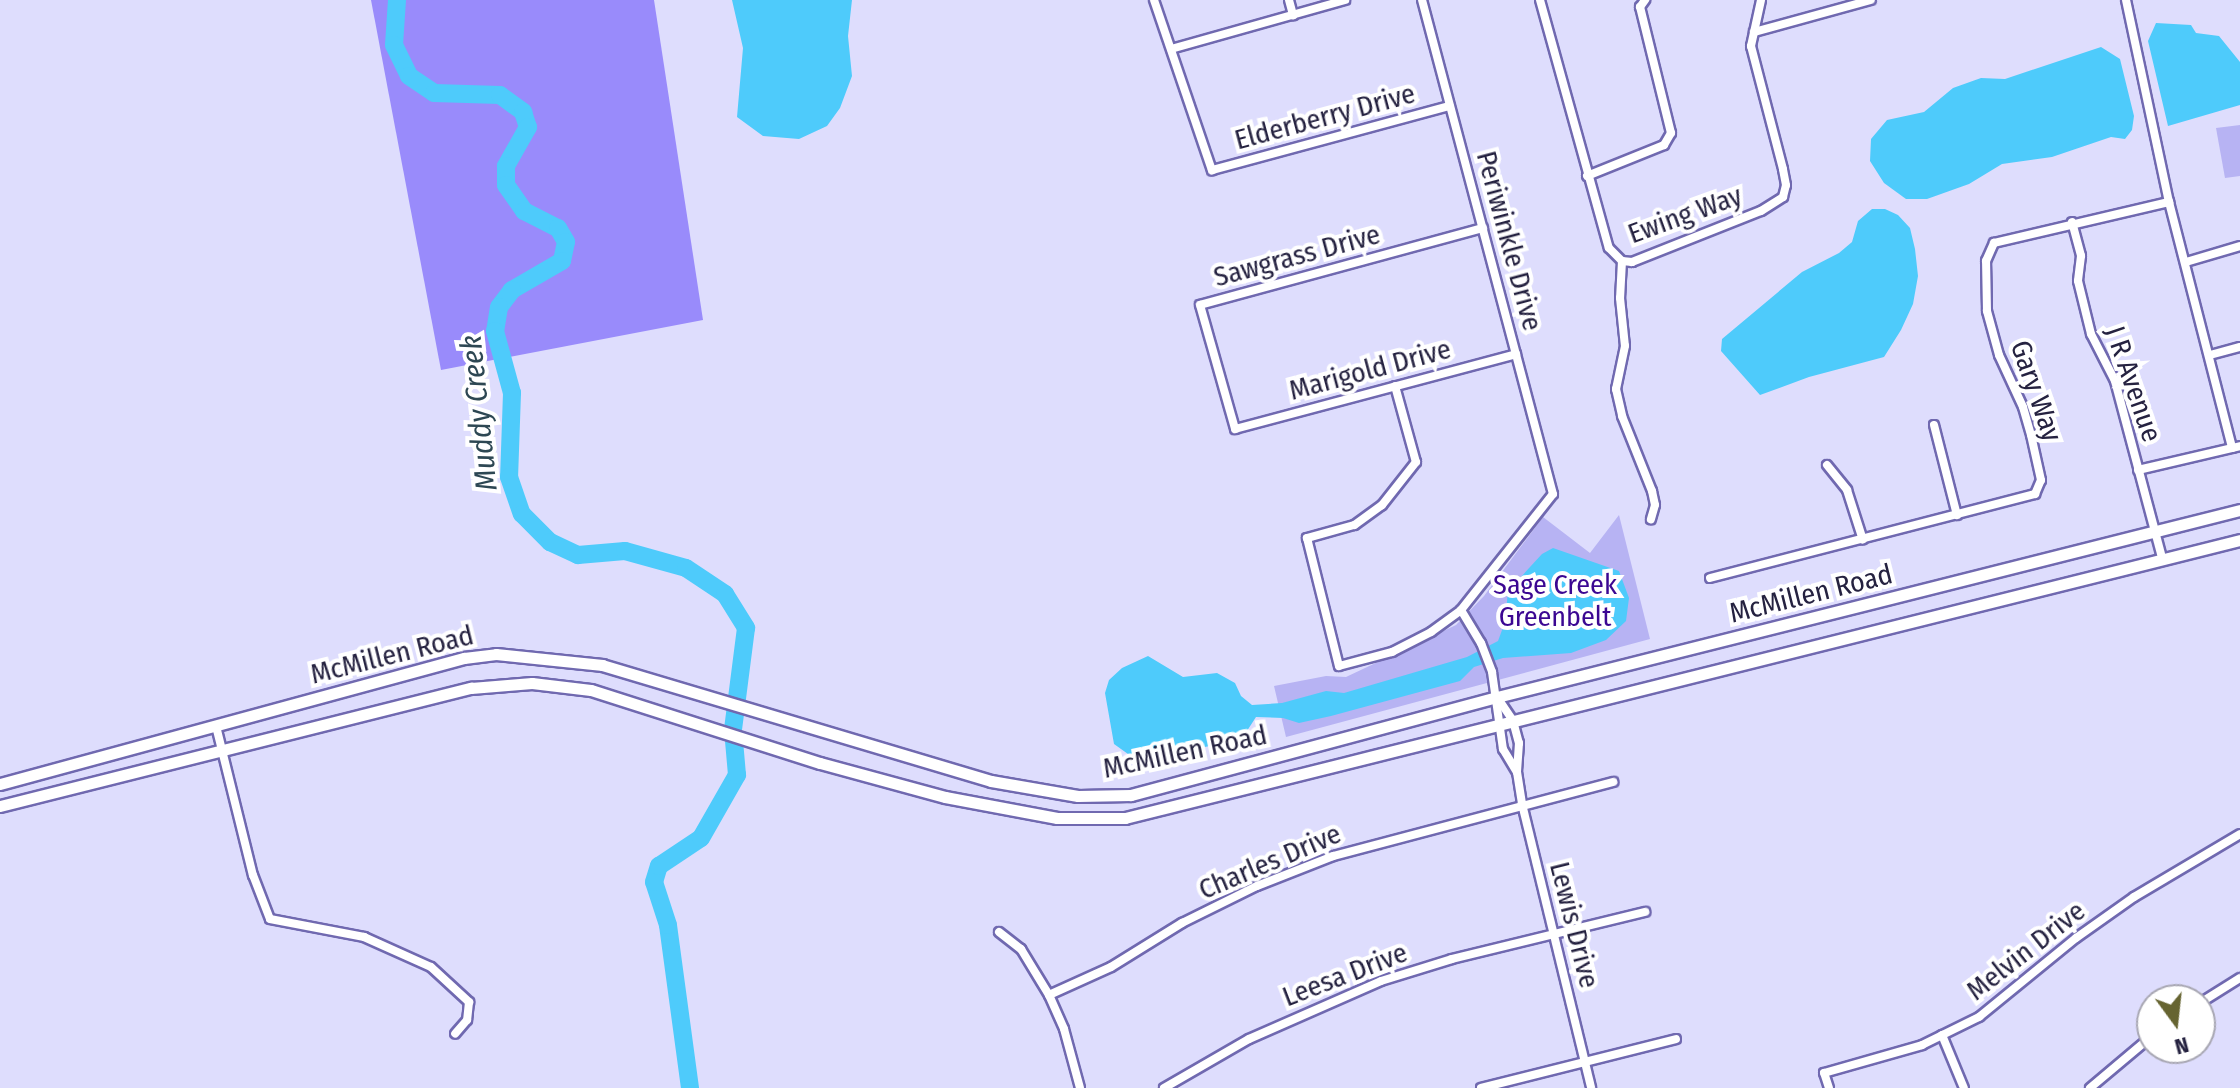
<!DOCTYPE html>
<html>
<head>
<meta charset="utf-8">
<style>
  body { margin:0 }
  #map { position:relative; width:2240px; height:1088px; overflow:hidden; background:#deddfd; font-family:"Fira Sans Condensed",sans-serif }
  div>[style] { position:absolute }
  [style*='--x'] { left:calc(var(--x)*1px); top:calc(var(--y)*1px); width:calc(var(--w)*1px); rotate:calc(var(--a)*1deg) }
  .green>* { inset:0; background:#b7b3f3 }
  .forest>* { inset:0; background:#998bfb }
  .water>* { inset:0; background:#4ecbfb }
  .river>* { height:18px; margin:-9px; padding:0 9px; transform-origin:9px; border-radius:9px; background:#4ecbfb }
  .roads { filter:drop-shadow(2px 0 #7069b0) drop-shadow(-2px 0 #7069b0) drop-shadow(0 2px #7069b0) drop-shadow(0 -2px #7069b0) }
  .minor>* { height:8px; margin:-4px; padding:0 4px; transform-origin:4px; border-radius:4px; background:#fff }
  .secondary>* { height:11px; margin:-5.5px; padding:0 5.5px; transform-origin:5.5px; border-radius:5.5px; background:#fff }
  span { translate:-50% -50%; white-space:nowrap; text-align:center; line-height:1.15; -webkit-text-stroke:8px #fff; paint-order:stroke }
  .street-label { font-size:28px; color:#252240 }
  .park-label { font-size:28px; color:#3b0792 }
  .water-label { font-size:30px; color:#2d4753; font-style:italic }
  .north { position:absolute; left:2136px; top:984px; width:80px; height:80px; box-sizing:border-box; background:#fff; border:2px solid #a8a7b3; border-radius:50%; rotate:165deg; font-size:22px; font-weight:700; line-height:32px; text-align:center; color:#252240 }
  .north::after { content:''; display:block; margin:auto; width:28px; height:36px; background:#666431; clip-path:polygon(50% 0,100% 100%,50% 72%,0 100%) }
</style>
</head>
<body>
<div id="map">
  <div class="green">
    <i style="clip-path:polygon(2240px 125px,2240px 176px,2225px 178px,2216px 128px)"></i>
    <i style="clip-path:polygon(1619px 515px,1650px 639px,1286px 737px,1274px 686px,1326px 676px,1346px 677px,1456px 625px,1484px 596px,1543px 517px,1590px 553px)"></i>
  </div>
  <div class="forest">
    <i style="clip-path:polygon(371px 0,654px 0,703px 320px,441px 370px)"></i>
  </div>
  <div class="water">
    <i style="clip-path:polygon(732px 0,852px 0,848px 36px,852px 76px,840px 108px,827px 126px,799px 139px,763px 136px,737px 117px,743px 48px)"></i>
    <i style="clip-path:polygon(2156px 23px,2191px 25px,2196px 33px,2219px 36px,2240px 62px,2240px 105px,2168px 126px,2148px 41px)"></i>
    <i style="clip-path:polygon(2101px 47px,2120px 59px,2134px 116px,2132px 130px,2125px 139px,2111px 137px,2052px 157px,2002px 164px,1969px 184px,1927px 199px,1906px 199px,1884px 183px,1870px 161px,1871px 139px,1887px 120px,1924px 112px,1953px 88px,1981px 78px,2005px 79px)"></i>
    <i style="clip-path:polygon(1872px 209px,1885px 209px,1898px 215px,1910px 228px,1915px 249px,1918px 276px,1913px 304px,1901px 330px,1884px 357px,1809px 377px,1760px 395px,1721px 351px,1722px 339px,1802px 272px,1839px 253px,1852px 242px,1858px 221px)"></i>
    <i style="clip-path:polygon(1553px 548px,1619px 571px,1629px 598px,1626px 621px,1606px 640px,1571px 653px,1503px 658px,1474px 667px,1460px 681px,1331px 716px,1299px 723px,1283px 718px,1256px 717px,1245px 734px,1215px 745px,1152px 757px,1128px 754px,1114px 744px,1105px 693px,1109px 680px,1122px 668px,1148px 656px,1183px 677px,1217px 673px,1235px 683px,1241px 696px,1252px 705px,1282px 703px,1326px 691px,1344px 693px,1467px 657px,1498px 641px,1505px 622px,1508px 591px,1542px 554px)"></i>
  </div>
  <div class="river">
    <i style="--x:397;--y:0;--w:45;--a:93.8"></i>
    <i style="--x:394;--y:45;--w:34;--a:64"></i>
    <i style="--x:409;--y:76;--w:30;--a:34"></i>
    <i style="--x:434;--y:93;--w:66;--a:1.7"></i>
    <i style="--x:500;--y:95;--w:29;--a:36"></i>
    <i style="--x:523;--y:112;--w:16;--a:72"></i>
    <i style="--x:528;--y:127;--w:45;--a:119.4"></i>
    <i style="--x:506;--y:166;--w:19;--a:90"></i>
    <i style="--x:506;--y:185;--w:32;--a:55"></i>
    <i style="--x:524;--y:211;--w:38;--a:27"></i>
    <i style="--x:558;--y:228;--w:16;--a:60"></i>
    <i style="--x:566;--y:242;--w:19;--a:102"></i>
    <i style="--x:562;--y:261;--w:58;--a:149.9"></i>
    <i style="--x:512;--y:290;--w:21;--a:127"></i>
    <i style="--x:499;--y:307;--w:24;--a:99"></i>
    <i style="--x:495;--y:331;--w:64;--a:74.7"></i>
    <i style="--x:512;--y:393;--w:84;--a:92"></i>
    <i style="--x:509;--y:477;--w:39;--a:71"></i>
    <i style="--x:522;--y:514;--w:40;--a:45"></i>
    <i style="--x:550;--y:542;--w:31;--a:25"></i>
    <i style="--x:578;--y:555;--w:47;--a:-4.9"></i>
    <i style="--x:625;--y:551;--w:63;--a:15.6"></i>
    <i style="--x:686;--y:568;--w:47;--a:33.7"></i>
    <i style="--x:725;--y:594;--w:40;--a:58"></i>
    <i style="--x:746;--y:628;--w:103;--a:97.3"></i>
    <i style="--x:690;--y:1088;--w:164;--a:-97.7"></i>
    <i style="--x:668;--y:925;--w:45;--a:-108"></i>
    <i style="--x:654;--y:882;--w:17;--a:-73"></i>
    <i style="--x:659;--y:866;--w:50;--a:-33.7"></i>
    <i style="--x:701;--y:838;--w:73;--a:-60.3"></i>
    <i style="--x:737;--y:775;--w:33;--a:-95"></i>
  </div>
  <div class="roads">
    <div class="minor">
      <i style="--x:1154;--y:0;--w:180;--a:71.2"></i>
      <i style="--x:1212;--y:170;--w:246;--a:-15.1"></i>
      <i style="--x:1289;--y:0;--w:16;--a:75"></i>
      <i style="--x:1540;--y:0;--w:257;--a:74.5"></i>
      <i style="--x:1609;--y:248;--w:18;--a:45"></i>
      <i style="--x:1622;--y:261;--w:10;--a:6"></i>
      <i style="--x:1632;--y:262;--w:139;--a:-21.6"></i>
      <i style="--x:1761;--y:211;--w:26;--a:-32"></i>
      <i style="--x:1783;--y:197;--w:12;--a:-76"></i>
      <i style="--x:1786;--y:185;--w:16;--a:-101"></i>
      <i style="--x:1783;--y:169;--w:127;--a:-104.6"></i>
      <i style="--x:1751;--y:46;--w:47;--a:-77.7"></i>
      <i style="--x:2126;--y:0;--w:207;--a:78"></i>
      <i style="--x:2169;--y:202;--w:254;--a:75.6"></i>
      <i style="--x:1754;--y:32;--w:121;--a:-15.3"></i>
      <i style="--x:1171;--y:49;--w:181;--a:-15.7"></i>
      <i style="--x:1587;--y:176;--w:83;--a:-21.9"></i>
      <i style="--x:1664;--y:145;--w:14;--a:-60"></i>
      <i style="--x:1671;--y:133;--w:130;--a:-103.8"></i>
      <i style="--x:1640;--y:7;--w:9;--a:-54"></i>
      <i style="--x:2072;--y:222;--w:35;--a:75"></i>
      <i style="--x:2081;--y:256;--w:25;--a:97"></i>
      <i style="--x:2078;--y:281;--w:55;--a:76.2"></i>
      <i style="--x:2091;--y:334;--w:53;--a:62.9"></i>
      <i style="--x:2115;--y:381;--w:183;--a:75.1"></i>
      <i style="--x:1483;--y:228;--w:293;--a:164.8"></i>
      <i style="--x:1200;--y:305;--w:129;--a:74.2"></i>
      <i style="--x:1235;--y:429;--w:291;--a:-14.9"></i>
      <i style="--x:1622;--y:261;--w:37;--a:93"></i>
      <i style="--x:1620;--y:298;--w:48;--a:84.1"></i>
      <i style="--x:1625;--y:346;--w:44;--a:101.8"></i>
      <i style="--x:1616;--y:389;--w:28;--a:77"></i>
      <i style="--x:1622;--y:416;--w:81;--a:68.2"></i>
      <i style="--x:1652;--y:491;--w:14;--a:78"></i>
      <i style="--x:1655;--y:505;--w:15;--a:106"></i>
      <i style="--x:2186;--y:262;--w:56;--a:-16.5"></i>
      <i style="--x:2210;--y:355;--w:31;--a:-15"></i>
      <i style="--x:1395;--y:386;--w:79;--a:74.6"></i>
      <i style="--x:1416;--y:462;--w:55;--a:128.3"></i>
      <i style="--x:1382;--y:505;--w:34;--a:144"></i>
      <i style="--x:1354;--y:525;--w:49;--a:164.5"></i>
      <i style="--x:1307;--y:538;--w:132;--a:76"></i>
      <i style="--x:1339;--y:666;--w:55;--a:-14.8"></i>
      <i style="--x:1392;--y:652;--w:44;--a:-27.1"></i>
      <i style="--x:1431;--y:632;--w:37;--a:-36"></i>
      <i style="--x:1461;--y:610;--w:148;--a:-51.6"></i>
      <i style="--x:1553;--y:494;--w:511;--a:-104.85"></i>
      <i style="--x:1934;--y:425;--w:93;--a:75.7"></i>
      <i style="--x:1827;--y:465;--w:32;--a:51"></i>
      <i style="--x:1847;--y:490;--w:52;--a:72.3"></i>
      <i style="--x:2138;--y:470;--w:105;--a:-13.2"></i>
      <i style="--x:1710;--y:578;--w:336;--a:-14.5"></i>
      <i style="--x:2035;--y:494;--w:15;--a:-67"></i>
      <i style="--x:2041;--y:480;--w:46;--a:-102.5"></i>
      <i style="--x:2031;--y:435;--w:29;--a:-106"></i>
      <i style="--x:2023;--y:407;--w:57;--a:-114.8"></i>
      <i style="--x:1999;--y:355;--w:46;--a:-105.3"></i>
      <i style="--x:1987;--y:311;--w:50;--a:-91.1"></i>
      <i style="--x:1986;--y:261;--w:20;--a:-66"></i>
      <i style="--x:1994;--y:243;--w:180;--a:-13.2"></i>
      <i style="--x:1461;--y:610;--w:39;--a:59"></i>
      <i style="--x:1481;--y:643;--w:31;--a:69"></i>
      <i style="--x:1492;--y:672;--w:78;--a:81.9"></i>
      <i style="--x:1503;--y:749;--w:27;--a:59"></i>
      <i style="--x:1497;--y:697;--w:29;--a:56"></i>
      <i style="--x:1513;--y:721;--w:23;--a:75"></i>
      <i style="--x:1519;--y:743;--w:29;--a:94"></i>
      <i style="--x:1517;--y:772;--w:32;--a:81"></i>
      <i style="--x:1522;--y:804;--w:292;--a:76.3"></i>
      <i style="--x:216;--y:726;--w:154;--a:76.1"></i>
      <i style="--x:253;--y:875;--w:47;--a:68.9"></i>
      <i style="--x:270;--y:919;--w:96;--a:10.8"></i>
      <i style="--x:364;--y:937;--w:73;--a:24.1"></i>
      <i style="--x:431;--y:967;--w:52;--a:42.6"></i>
      <i style="--x:469;--y:1002;--w:18;--a:96"></i>
      <i style="--x:467;--y:1020;--w:18;--a:131"></i>
      <i style="--x:999;--y:932;--w:28;--a:38"></i>
      <i style="--x:1021;--y:949;--w:54;--a:58.7"></i>
      <i style="--x:1049;--y:995;--w:37;--a:66"></i>
      <i style="--x:1064;--y:1029;--w:61;--a:74.8"></i>
      <i style="--x:1049;--y:995;--w:68;--a:-24.3"></i>
      <i style="--x:1111;--y:967;--w:84;--a:-31.8"></i>
      <i style="--x:1182;--y:923;--w:84;--a:-26.3"></i>
      <i style="--x:1257;--y:886;--w:82;--a:-21.5"></i>
      <i style="--x:1333;--y:856;--w:290;--a:-14.8"></i>
      <i style="--x:2200;--y:1003;--w:47;--a:-32"></i>
      <i style="--x:1942;--y:1035;--w:57;--a:67.5"></i>
      <i style="--x:1164;--y:1088;--w:98;--a:-30"></i>
      <i style="--x:1249;--y:1039;--w:144;--a:-23.7"></i>
      <i style="--x:1381;--y:981;--w:74;--a:-17.2"></i>
      <i style="--x:1452;--y:959;--w:199;--a:-13.7"></i>
      <i style="--x:1481;--y:1088;--w:201;--a:-14.1"></i>
      <i style="--x:1829;--y:1088;--w:16;--a:-108"></i>
      <i style="--x:1824;--y:1073;--w:102;--a:-15.9"></i>
      <i style="--x:1922;--y:1045;--w:64;--a:-26.2"></i>
      <i style="--x:1979;--y:1017;--w:125;--a:-39.2"></i>
      <i style="--x:2076;--y:938;--w:71;--a:-35.3"></i>
      <i style="--x:2134;--y:897;--w:123;--a:-30.7"></i>
      <i style="--x:2090;--y:1088;--w:81;--a:-40"></i>
    </div>
    <div class="secondary">
      <i style="--x:0;--y:784;--w:481;--a:-15.2"></i>
      <i style="--x:464;--y:658;--w:32;--a:-7"></i>
      <i style="--x:496;--y:654;--w:107;--a:5.9"></i>
      <i style="--x:602;--y:665;--w:406;--a:16.6"></i>
      <i style="--x:991;--y:781;--w:88;--a:9.8"></i>
      <i style="--x:1078;--y:796;--w:53;--a:-1.1"></i>
      <i style="--x:1131;--y:795;--w:379;--a:-15"></i>
      <i style="--x:1497;--y:697;--w:766;--a:-14.13"></i>
      <i style="--x:0;--y:806;--w:486;--a:-14.1"></i>
      <i style="--x:471;--y:688;--w:61;--a:-4.7"></i>
      <i style="--x:532;--y:683;--w:59;--a:6.8"></i>
      <i style="--x:591;--y:690;--w:240;--a:17.7"></i>
      <i style="--x:820;--y:763;--w:130;--a:15.2"></i>
      <i style="--x:945;--y:797;--w:114;--a:10.6"></i>
      <i style="--x:1057;--y:818;--w:68;--a:0"></i>
      <i style="--x:1125;--y:818;--w:1149;--a:-14"></i>
    </div>
  </div>
  <div class="street-label">
    <span style="left:1325px;top:117px;rotate:-15deg">Elderberry Drive</span>
    <span style="left:1685px;top:215px;rotate:-20deg">Ewing Way</span>
    <span style="left:1509px;top:241px;rotate:75deg">Periwinkle Drive</span>
    <span style="left:1297px;top:256px;rotate:-15deg">Sawgrass Drive</span>
    <span style="left:1370px;top:370px;rotate:-15deg">Marigold Drive</span>
    <span style="left:2133px;top:384px;rotate:71deg">J R Avenue</span>
    <span style="left:2036px;top:391px;rotate:71deg">Gary Way</span>
    <span style="left:1811px;top:594px;rotate:-14deg">McMillen Road</span>
    <span style="left:392px;top:655px;rotate:-14deg">McMillen Road</span>
    <span style="left:1185px;top:752px;rotate:-12deg">McMillen Road</span>
    <span style="left:1270px;top:862px;rotate:-23deg">Charles Drive</span>
    <span style="left:1574px;top:925px;rotate:76deg">Lewis Drive</span>
    <span style="left:2026px;top:951px;rotate:-38deg">Melvin Drive</span>
    <span style="left:1345px;top:975px;rotate:-21deg">Leesa Drive</span>
  </div>
  <div class="park-label">
    <span style="left:1555px;top:601px">Sage Creek<br>Greenbelt</span>
  </div>
  <div class="water-label">
    <span style="left:479px;top:413px;rotate:-96deg">Muddy Creek</span>
  </div>
  <div class="north">N</div>
</div>
</body>
</html>
